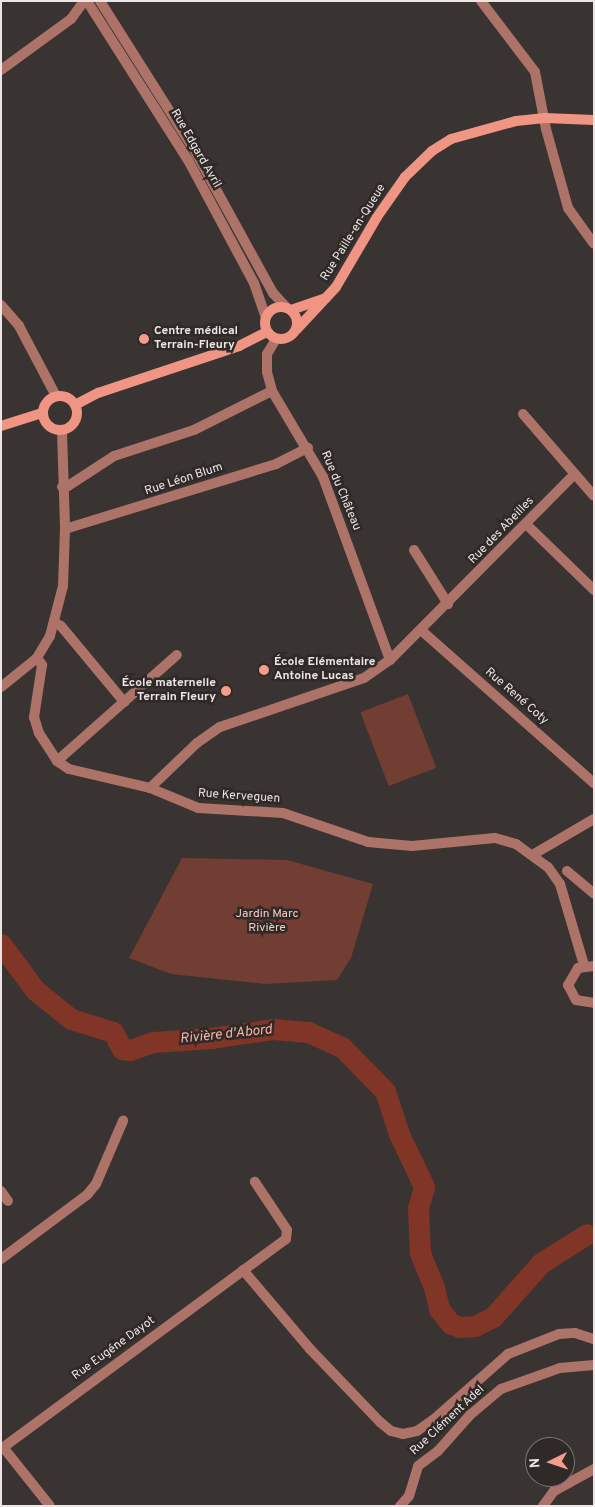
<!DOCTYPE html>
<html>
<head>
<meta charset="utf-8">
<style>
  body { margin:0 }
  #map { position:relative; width:595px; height:1507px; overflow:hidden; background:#393331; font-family:Overpass,sans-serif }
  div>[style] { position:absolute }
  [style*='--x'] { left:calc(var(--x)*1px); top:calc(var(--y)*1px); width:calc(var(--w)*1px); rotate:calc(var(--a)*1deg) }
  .green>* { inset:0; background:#723e34; transform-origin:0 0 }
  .river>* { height:21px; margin:-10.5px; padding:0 10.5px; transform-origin:10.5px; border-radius:10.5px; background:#803527 }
  .minor>* { height:10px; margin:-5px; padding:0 5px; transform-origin:5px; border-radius:5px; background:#ad7368 }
  .tertiary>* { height:10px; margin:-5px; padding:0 5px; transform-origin:5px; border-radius:5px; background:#ad7368 }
  .secondary>* { height:10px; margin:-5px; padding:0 5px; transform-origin:5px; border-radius:5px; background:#f09583 }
  .secondary>.ring { margin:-5px; padding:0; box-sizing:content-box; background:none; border:10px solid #f09583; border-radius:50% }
  .dots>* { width:14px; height:14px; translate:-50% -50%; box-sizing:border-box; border:2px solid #2f2927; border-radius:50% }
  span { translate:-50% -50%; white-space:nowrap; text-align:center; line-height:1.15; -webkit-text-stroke:5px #2f2927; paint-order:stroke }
  .street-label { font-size:12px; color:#ebe6e5 }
  .poi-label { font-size:12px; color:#ebe6e5; font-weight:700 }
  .left { translate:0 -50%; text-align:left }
  .right { translate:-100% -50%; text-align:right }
  .park-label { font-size:12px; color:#f9cac0 }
  .water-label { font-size:14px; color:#f8b4a6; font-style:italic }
  .frame { position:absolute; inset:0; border:2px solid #ebe6e5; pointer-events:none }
  .north { position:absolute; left:525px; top:1437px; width:50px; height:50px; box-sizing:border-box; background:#2f2927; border:1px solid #7a7573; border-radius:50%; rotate:266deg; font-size:14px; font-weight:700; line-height:20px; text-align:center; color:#ebe6e5 }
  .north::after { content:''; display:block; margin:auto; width:18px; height:22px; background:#f49d8c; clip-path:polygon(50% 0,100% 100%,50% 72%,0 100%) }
</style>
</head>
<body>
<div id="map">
  <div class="green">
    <i style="left:408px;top:694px;width:79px;height:51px;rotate:69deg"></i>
    <i style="clip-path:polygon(182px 858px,287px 860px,373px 884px,351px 958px,337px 980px,265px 984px,171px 974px,129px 958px)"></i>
  </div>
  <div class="river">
    <i style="--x:1;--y:944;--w:57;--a:53.5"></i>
    <i style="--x:35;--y:990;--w:46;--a:38.9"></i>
    <i style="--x:71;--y:1019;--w:44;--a:17.2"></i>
    <i style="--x:113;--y:1032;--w:19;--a:62"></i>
    <i style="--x:122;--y:1049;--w:8;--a:7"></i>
    <i style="--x:130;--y:1050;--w:24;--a:-19"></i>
    <i style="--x:153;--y:1042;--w:58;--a:-3.9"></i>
    <i style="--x:211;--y:1038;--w:63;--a:-8.3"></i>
    <i style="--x:273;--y:1029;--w:35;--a:5"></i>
    <i style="--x:308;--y:1032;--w:37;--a:24"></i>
    <i style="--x:342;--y:1047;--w:62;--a:45.7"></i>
    <i style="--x:385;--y:1091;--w:45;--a:72"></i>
    <i style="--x:399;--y:1134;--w:49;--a:64.5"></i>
    <i style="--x:420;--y:1178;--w:10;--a:66"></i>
    <i style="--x:424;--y:1187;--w:22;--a:106"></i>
    <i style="--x:418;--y:1208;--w:45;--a:87.5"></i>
    <i style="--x:420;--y:1253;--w:37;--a:68"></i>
    <i style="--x:434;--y:1287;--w:23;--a:77"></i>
    <i style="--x:439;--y:1309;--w:19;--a:51"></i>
    <i style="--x:451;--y:1324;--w:9;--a:18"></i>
    <i style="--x:460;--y:1327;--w:15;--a:-4"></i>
    <i style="--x:475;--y:1326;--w:20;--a:-27"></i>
    <i style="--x:493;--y:1317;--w:72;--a:-48.4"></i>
    <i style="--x:541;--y:1263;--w:54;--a:-32.2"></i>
  </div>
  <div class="minor">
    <i style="--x:481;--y:1;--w:89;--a:52.7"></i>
    <i style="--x:535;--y:72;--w:58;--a:79.1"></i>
    <i style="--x:546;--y:129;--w:82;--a:74.4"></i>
    <i style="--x:568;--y:208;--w:44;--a:54.2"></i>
    <i style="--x:1;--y:70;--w:87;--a:-36.1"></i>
    <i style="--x:71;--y:19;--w:22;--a:-54"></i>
    <i style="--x:1;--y:305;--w:28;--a:49"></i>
    <i style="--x:19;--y:326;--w:79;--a:62.1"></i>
    <i style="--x:276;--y:339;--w:17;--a:121"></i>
    <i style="--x:267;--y:354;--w:18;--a:90"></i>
    <i style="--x:267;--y:372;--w:20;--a:75"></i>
    <i style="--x:272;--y:391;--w:100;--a:59.3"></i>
    <i style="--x:323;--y:477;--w:195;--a:69.9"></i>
    <i style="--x:523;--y:414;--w:108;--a:49.1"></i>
    <i style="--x:62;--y:487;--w:6;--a:-9"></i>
    <i style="--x:68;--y:486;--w:55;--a:-33.1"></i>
    <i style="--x:114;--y:456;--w:84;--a:-18"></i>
    <i style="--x:194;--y:430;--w:87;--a:-26.6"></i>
    <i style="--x:526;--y:524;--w:95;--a:44.1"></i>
    <i style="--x:65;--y:529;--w:221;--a:-17.1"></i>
    <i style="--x:276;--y:464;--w:36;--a:-27"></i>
    <i style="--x:414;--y:550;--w:64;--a:57.8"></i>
    <i style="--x:54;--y:622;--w:8;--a:30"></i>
    <i style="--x:61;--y:626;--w:99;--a:50.3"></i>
    <i style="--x:422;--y:631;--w:230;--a:41.5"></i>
    <i style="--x:1;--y:687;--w:46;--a:-38.9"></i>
    <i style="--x:57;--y:761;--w:160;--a:-41.5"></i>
    <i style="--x:150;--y:788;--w:65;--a:-43.8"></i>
    <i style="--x:197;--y:743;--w:28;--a:-35"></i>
    <i style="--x:220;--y:727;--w:152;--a:-18.8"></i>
    <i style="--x:364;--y:678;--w:32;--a:-35"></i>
    <i style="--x:390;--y:660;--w:260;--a:-45.2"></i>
    <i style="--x:534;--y:854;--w:69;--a:-30.3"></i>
    <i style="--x:567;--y:871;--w:35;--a:40"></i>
    <i style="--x:1;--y:1191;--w:12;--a:55"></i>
    <i style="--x:1;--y:1259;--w:107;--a:-36.7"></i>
    <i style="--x:87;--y:1195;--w:14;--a:-51"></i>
    <i style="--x:96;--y:1184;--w:69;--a:-66.8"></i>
    <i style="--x:243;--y:1270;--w:104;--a:49.7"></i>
    <i style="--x:310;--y:1349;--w:101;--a:46.2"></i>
    <i style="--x:380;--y:1422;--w:14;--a:39"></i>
    <i style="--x:391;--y:1431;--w:12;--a:14"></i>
    <i style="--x:403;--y:1434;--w:14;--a:-12"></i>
    <i style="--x:417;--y:1431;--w:19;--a:-35"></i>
    <i style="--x:433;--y:1420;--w:100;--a:-41.3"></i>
    <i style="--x:508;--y:1354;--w:55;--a:-21.4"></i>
    <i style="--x:559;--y:1334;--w:16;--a:-4"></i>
    <i style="--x:575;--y:1333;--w:20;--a:18"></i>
    <i style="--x:3;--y:1447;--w:75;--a:51.5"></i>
    <i style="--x:1;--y:1449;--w:354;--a:-36.4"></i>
    <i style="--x:286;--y:1239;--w:9;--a:-84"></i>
    <i style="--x:287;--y:1230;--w:58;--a:-123.7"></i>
    <i style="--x:400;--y:1506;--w:13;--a:-48"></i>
    <i style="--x:409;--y:1496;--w:31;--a:-73"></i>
    <i style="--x:418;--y:1466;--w:25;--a:-37"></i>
    <i style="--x:438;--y:1451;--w:48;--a:-48.4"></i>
    <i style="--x:470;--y:1415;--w:40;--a:-40"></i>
    <i style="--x:501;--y:1389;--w:63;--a:-19.6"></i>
    <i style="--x:560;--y:1368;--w:34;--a:-5"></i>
    <i style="--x:543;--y:1506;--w:19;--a:-54"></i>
    <i style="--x:554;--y:1491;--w:46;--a:-28.8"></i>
  </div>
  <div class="tertiary">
    <i style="--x:87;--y:1;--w:188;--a:57.6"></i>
    <i style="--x:188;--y:160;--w:140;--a:61.8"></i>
    <i style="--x:254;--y:283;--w:36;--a:71"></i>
    <i style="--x:100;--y:1;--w:180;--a:57.7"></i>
    <i style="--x:196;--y:153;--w:160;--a:61.2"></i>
    <i style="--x:273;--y:293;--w:21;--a:47"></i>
    <i style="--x:62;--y:431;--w:98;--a:88.2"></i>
    <i style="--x:65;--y:529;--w:57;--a:92"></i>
    <i style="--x:63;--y:586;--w:52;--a:104.6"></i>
    <i style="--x:50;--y:636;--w:26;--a:121"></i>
    <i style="--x:37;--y:658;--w:9;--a:54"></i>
    <i style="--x:42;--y:665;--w:53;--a:98.7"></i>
    <i style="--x:34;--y:717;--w:17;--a:73"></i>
    <i style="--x:39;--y:733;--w:33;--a:57"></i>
    <i style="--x:57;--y:761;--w:14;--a:34"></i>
    <i style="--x:69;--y:769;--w:83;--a:13.2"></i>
    <i style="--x:150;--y:788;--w:52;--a:22.6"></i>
    <i style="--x:198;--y:808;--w:85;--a:3.4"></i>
    <i style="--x:283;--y:813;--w:90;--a:18.8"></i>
    <i style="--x:368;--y:842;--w:44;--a:5.2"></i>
    <i style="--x:412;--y:846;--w:83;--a:-5.5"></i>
    <i style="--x:495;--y:838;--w:22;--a:16"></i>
    <i style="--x:516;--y:844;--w:39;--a:36"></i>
    <i style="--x:548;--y:867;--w:21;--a:55"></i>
    <i style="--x:560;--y:884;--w:84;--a:73.5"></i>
    <i style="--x:594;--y:966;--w:16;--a:173"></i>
    <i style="--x:578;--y:968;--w:20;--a:120"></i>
    <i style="--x:568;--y:985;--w:17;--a:62"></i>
    <i style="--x:576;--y:1000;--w:18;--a:9"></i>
  </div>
  <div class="secondary">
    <i class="ring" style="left:265px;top:307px;width:22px;height:22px"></i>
    <i style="--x:291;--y:310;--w:37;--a:-19"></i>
    <i style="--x:297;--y:329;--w:57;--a:-47.1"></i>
    <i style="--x:336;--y:287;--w:81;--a:-59.6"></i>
    <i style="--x:377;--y:217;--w:49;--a:-55"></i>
    <i style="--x:405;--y:177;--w:37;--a:-44"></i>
    <i style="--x:432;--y:151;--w:22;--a:-32"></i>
    <i style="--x:451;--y:139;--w:67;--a:-15.5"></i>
    <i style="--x:516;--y:121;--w:29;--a:-6"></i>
    <i style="--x:545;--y:118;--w:49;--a:2.3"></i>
    <i class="ring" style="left:43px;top:396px;width:24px;height:24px"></i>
    <i style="--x:75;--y:405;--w:26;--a:-28"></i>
    <i style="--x:98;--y:393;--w:149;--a:-18.4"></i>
    <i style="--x:239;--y:346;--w:31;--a:-27"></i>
    <i style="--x:1;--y:426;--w:43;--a:-17.6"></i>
  </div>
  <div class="dots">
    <i style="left:144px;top:339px;background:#f49d8c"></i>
    <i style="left:264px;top:670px;background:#f49d8c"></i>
    <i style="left:226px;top:691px;background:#f49d8c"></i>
  </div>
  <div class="street-label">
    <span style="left:195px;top:149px;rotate:60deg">Rue Edgard Avril</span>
    <span style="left:354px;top:233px;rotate:-58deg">Rue Paille-en-Queue</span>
    <span style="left:184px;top:480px;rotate:-18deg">Rue Léon Blum</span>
    <span style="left:340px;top:491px;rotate:67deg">Rue du Château</span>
    <span style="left:502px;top:531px;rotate:-46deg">Rue des Abeilles</span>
    <span style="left:516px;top:697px;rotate:41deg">Rue René Coty</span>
    <span style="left:239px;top:797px;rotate:4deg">Rue Kerveguen</span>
    <span style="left:114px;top:1349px;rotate:-36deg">Rue Eugéne Dayot</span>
    <span style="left:448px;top:1421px;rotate:-43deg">Rue Clément Adel</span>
  </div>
  <div class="poi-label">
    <span class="left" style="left:154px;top:339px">Centre médical<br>Terrain-Fleury</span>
    <span class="left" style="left:274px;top:670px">École Elémentaire<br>Antoine Lucas</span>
    <span class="right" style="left:216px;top:691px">École maternelle<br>Terrain Fleury</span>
  </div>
  <div class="park-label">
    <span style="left:267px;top:922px">Jardin Marc<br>Rivière</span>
  </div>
  <div class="water-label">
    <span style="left:226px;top:1035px;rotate:-6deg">Rivière d'Abord</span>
  </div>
  <div class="frame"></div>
  <div class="north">N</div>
</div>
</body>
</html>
